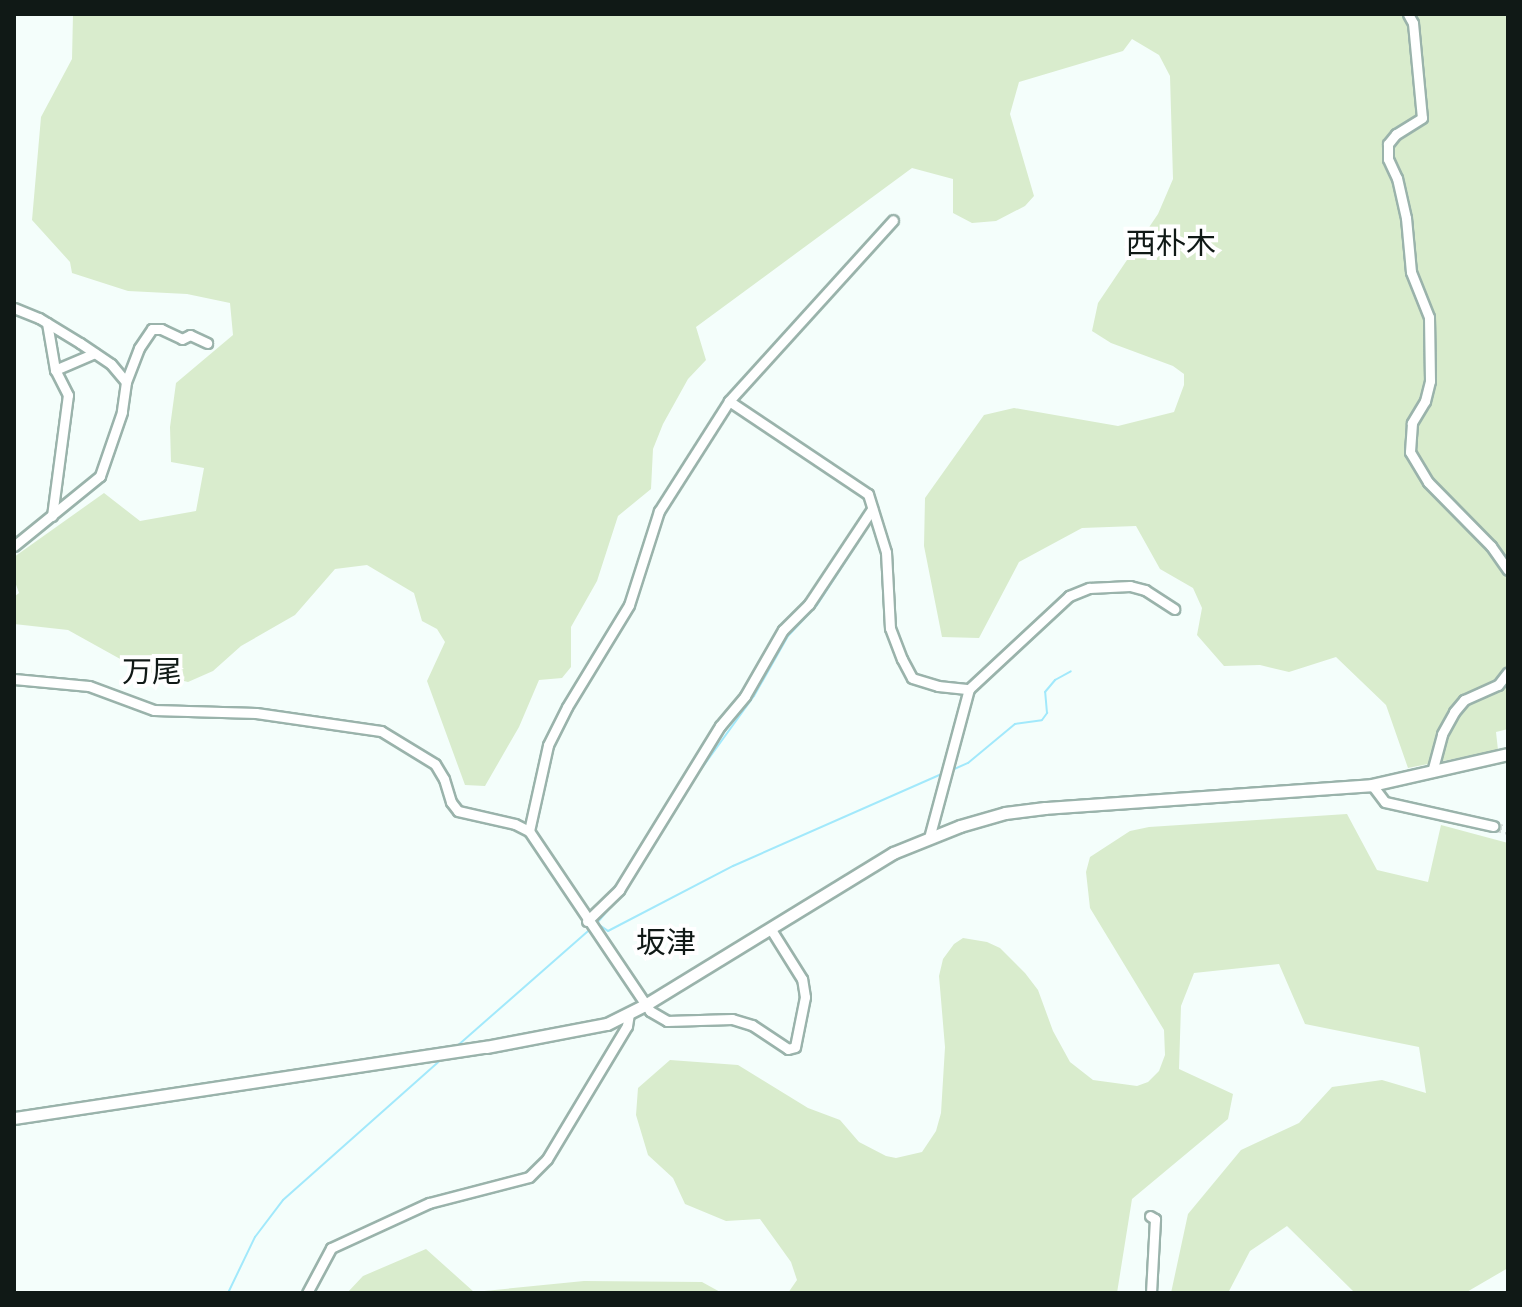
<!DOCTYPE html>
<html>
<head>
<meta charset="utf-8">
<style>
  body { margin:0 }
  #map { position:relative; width:1522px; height:1307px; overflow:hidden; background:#f4fefb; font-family:"Noto Sans","Noto Sans JP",sans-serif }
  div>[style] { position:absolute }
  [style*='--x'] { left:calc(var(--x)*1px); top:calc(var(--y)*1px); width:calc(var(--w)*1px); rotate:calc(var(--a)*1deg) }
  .green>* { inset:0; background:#d9eccd }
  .stream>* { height:2px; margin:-1px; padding:0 1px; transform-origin:1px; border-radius:1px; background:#a2e9fb }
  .minor-tunnel>* { height:9px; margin-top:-4.5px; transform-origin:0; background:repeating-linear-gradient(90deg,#d2dcd9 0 9px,transparent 0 13.5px) }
  .roads { filter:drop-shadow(2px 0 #9ab3ab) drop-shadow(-2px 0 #9ab3ab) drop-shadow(0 2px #9ab3ab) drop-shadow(0 -2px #9ab3ab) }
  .minor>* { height:9px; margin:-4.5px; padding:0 4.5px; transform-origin:4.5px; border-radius:4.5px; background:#fff }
  .tertiary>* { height:11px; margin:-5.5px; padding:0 5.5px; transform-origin:5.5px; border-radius:5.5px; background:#fff }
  span { translate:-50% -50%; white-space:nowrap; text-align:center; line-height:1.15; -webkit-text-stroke:8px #fff; paint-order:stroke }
  .neighbourhood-label { font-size:30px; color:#101916 }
  .frame { position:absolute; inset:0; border:16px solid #101916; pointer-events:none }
</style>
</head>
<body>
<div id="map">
  <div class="green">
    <i style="clip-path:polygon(73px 14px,1508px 14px,1508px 729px,1496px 732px,1498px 750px,1408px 768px,1386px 705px,1336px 657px,1289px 672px,1260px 665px,1224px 666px,1197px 635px,1202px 608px,1193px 588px,1160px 569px,1136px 526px,1082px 528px,1019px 562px,979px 638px,942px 637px,924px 546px,925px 498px,984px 415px,1014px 408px,1118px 426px,1174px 412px,1184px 385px,1184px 374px,1173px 366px,1111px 343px,1092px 331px,1098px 303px,1158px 214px,1173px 179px,1170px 76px,1159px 55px,1132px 39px,1123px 51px,1019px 82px,1010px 114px,1034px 196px,1025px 206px,996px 221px,972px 223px,953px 213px,953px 179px,912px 168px,696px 327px,706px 360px,688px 379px,663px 424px,653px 449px,651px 489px,618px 516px,597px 581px,571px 627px,571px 667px,562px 678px,539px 680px,519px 727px,485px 786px,465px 785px,427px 681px,445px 642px,437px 629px,422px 621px,414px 593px,367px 565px,335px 569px,295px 615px,241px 646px,213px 671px,188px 682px,140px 670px,68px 630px,14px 624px,14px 597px,19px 593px,14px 579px,14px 557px,104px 493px,140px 521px,196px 511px,204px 468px,171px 462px,170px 427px,176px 383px,233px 335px,230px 303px,187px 294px,128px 291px,72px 273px,70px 262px,32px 220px,41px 117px,72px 59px)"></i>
    <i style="clip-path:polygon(1347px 814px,1377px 870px,1428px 882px,1441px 825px,1508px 843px,1508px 1268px,1465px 1293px,1355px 1293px,1287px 1226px,1250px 1251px,1228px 1293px,1171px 1293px,1188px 1214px,1241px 1150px,1299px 1123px,1332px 1087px,1382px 1080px,1426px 1093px,1419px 1047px,1305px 1024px,1279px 964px,1194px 973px,1181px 1006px,1179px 1069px,1233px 1094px,1228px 1119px,1132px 1199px,1117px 1293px,788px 1293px,797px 1280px,791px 1262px,760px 1219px,726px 1221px,685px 1204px,673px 1178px,648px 1155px,636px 1115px,638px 1088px,670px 1060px,738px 1065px,808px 1108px,840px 1120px,859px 1142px,886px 1156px,896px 1158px,922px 1152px,936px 1131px,941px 1113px,945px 1047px,939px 976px,943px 959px,954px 944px,963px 938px,987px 942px,1000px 948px,1025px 973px,1038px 990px,1053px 1031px,1070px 1062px,1093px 1080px,1137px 1086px,1148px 1082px,1159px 1071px,1165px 1055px,1164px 1030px,1090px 908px,1086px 872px,1090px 857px,1130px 831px,1149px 827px)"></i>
    <i style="clip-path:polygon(426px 1249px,474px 1292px,584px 1281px,702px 1282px,722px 1293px,347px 1293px,363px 1276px)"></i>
  </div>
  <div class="stream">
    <i style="--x:952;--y:770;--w:17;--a:-24"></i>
    <i style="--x:968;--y:763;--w:61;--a:-39.7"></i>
    <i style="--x:1015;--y:724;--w:27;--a:-8"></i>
    <i style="--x:1042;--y:720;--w:9;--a:-54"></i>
    <i style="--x:1047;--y:713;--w:21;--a:-95"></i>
    <i style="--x:1045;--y:692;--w:16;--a:-50"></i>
    <i style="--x:1055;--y:680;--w:18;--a:-29"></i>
    <i style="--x:683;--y:794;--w:121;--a:-54.1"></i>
    <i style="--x:754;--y:696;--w:69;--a:-60.5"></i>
    <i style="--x:788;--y:636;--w:42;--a:-46.9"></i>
    <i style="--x:817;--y:605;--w:86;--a:-56.9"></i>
    <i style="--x:625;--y:889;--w:101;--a:-58.4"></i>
    <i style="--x:597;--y:923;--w:38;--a:-50"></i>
    <i style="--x:598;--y:924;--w:12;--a:35"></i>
    <i style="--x:608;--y:931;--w:141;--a:-27.5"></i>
    <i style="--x:733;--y:866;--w:228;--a:-23.8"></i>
    <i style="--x:456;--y:1047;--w:177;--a:-41.3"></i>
    <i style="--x:228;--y:1293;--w:62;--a:-64.3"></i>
    <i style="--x:255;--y:1237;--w:46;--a:-52.9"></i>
    <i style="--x:283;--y:1200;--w:213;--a:-41.6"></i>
  </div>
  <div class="minor-tunnel">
    <i style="--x:1493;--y:826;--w:16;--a:15"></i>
  </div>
  <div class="roads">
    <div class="minor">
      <i style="--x:1408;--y:14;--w:10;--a:61"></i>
      <i style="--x:1413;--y:23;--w:95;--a:84.6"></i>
      <i style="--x:1422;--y:118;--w:31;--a:148"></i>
      <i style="--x:1396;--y:134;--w:13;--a:129"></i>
      <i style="--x:1388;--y:144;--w:15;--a:90"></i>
      <i style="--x:1388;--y:159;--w:21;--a:65"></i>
      <i style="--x:1397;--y:178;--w:41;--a:77.3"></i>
      <i style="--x:1406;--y:218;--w:54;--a:84.7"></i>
      <i style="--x:1411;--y:272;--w:48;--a:68.2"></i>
      <i style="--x:1429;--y:317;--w:64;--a:89.1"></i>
      <i style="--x:1430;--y:381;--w:21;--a:104"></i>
      <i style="--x:1425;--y:401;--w:26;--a:121"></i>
      <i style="--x:1412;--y:423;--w:29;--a:94"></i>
      <i style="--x:1410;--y:452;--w:35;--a:59"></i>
      <i style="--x:1428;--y:482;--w:90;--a:45.5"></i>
      <i style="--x:1491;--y:546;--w:29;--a:55"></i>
      <i style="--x:14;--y:308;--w:27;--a:22"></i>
      <i style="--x:39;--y:318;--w:48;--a:31.4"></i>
      <i style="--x:80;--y:343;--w:37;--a:34"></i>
      <i style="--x:111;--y:364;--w:23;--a:50"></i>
      <i style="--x:126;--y:382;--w:30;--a:98"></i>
      <i style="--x:122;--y:412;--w:68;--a:109"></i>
      <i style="--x:100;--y:476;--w:111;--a:140.9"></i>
      <i style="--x:47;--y:323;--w:48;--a:80.3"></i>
      <i style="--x:126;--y:382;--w:36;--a:-69"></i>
      <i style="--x:139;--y:348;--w:23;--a:-56"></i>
      <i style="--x:152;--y:329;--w:9;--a:0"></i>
      <i style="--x:161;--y:329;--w:23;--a:25"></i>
      <i style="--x:182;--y:339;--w:9;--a:-27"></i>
      <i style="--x:190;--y:335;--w:19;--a:25"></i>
      <i style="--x:729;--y:401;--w:167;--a:33.8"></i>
      <i style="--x:868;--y:494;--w:61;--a:72.8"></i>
      <i style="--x:886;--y:552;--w:76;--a:87"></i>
      <i style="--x:890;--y:628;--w:33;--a:69"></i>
      <i style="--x:902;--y:659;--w:21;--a:62"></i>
      <i style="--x:912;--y:678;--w:27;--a:17"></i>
      <i style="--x:938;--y:686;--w:31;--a:6"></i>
      <i style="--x:52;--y:516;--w:122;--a:-82.5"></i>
      <i style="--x:68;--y:395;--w:28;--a:-117"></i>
      <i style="--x:55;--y:370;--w:43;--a:-23"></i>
      <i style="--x:14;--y:679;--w:75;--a:5.3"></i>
      <i style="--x:89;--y:686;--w:69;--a:20.3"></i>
      <i style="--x:154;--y:710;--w:102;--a:1.7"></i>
      <i style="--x:256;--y:713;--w:126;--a:8.2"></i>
      <i style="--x:381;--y:731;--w:63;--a:31.4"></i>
      <i style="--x:435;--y:764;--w:17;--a:59"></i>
      <i style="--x:444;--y:779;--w:24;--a:73"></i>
      <i style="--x:451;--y:802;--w:11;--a:52"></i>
      <i style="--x:458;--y:811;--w:58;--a:12.8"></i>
      <i style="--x:515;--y:824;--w:16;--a:27"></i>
      <i style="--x:529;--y:831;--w:217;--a:56.1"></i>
      <i style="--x:650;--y:1011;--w:20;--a:30"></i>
      <i style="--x:667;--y:1021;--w:65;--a:-1.8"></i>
      <i style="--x:732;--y:1019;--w:21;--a:17"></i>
      <i style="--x:752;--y:1025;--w:43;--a:33.7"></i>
      <i style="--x:788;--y:1049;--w:7;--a:-16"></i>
      <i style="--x:795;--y:1047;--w:51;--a:-78.7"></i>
      <i style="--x:805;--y:997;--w:18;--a:-99"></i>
      <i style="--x:802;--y:979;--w:60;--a:-122.1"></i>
      <i style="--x:1432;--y:772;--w:39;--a:-75"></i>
      <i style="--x:1442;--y:734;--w:25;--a:-61"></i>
      <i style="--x:1454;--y:712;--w:16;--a:-50"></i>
      <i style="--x:1464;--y:700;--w:37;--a:-24"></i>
      <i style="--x:1498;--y:685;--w:16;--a:-52"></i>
      <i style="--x:1372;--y:785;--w:21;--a:53"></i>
      <i style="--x:1385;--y:802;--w:111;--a:12.5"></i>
      <i style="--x:529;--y:831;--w:88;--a:-77.5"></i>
      <i style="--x:548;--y:745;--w:42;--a:-63.4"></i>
      <i style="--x:567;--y:707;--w:119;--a:-58.7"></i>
      <i style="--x:629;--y:605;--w:99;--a:-72.3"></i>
      <i style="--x:659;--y:511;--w:130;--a:-57.5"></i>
      <i style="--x:729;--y:401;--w:244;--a:-47.8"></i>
      <i style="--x:929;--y:838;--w:154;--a:-75"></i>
      <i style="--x:969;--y:689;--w:137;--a:-42.9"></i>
      <i style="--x:1069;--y:596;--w:22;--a:-22"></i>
      <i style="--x:1089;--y:588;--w:41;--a:-2.8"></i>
      <i style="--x:1130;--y:586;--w:16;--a:15"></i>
      <i style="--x:1145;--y:590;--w:35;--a:33"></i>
      <i style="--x:587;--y:921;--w:45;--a:-44.1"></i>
      <i style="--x:619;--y:890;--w:193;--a:-58.4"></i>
      <i style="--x:720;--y:726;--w:39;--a:-50"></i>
      <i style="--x:745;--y:696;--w:76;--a:-60.1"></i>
      <i style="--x:783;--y:630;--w:37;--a:-45"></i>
      <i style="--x:809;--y:604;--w:114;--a:-56.4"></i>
      <i style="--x:1150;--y:1216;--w:6;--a:31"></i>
      <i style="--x:1155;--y:1219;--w:74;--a:93.1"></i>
      <i style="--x:307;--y:1293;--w:51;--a:-61.9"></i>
      <i style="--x:331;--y:1248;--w:108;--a:-24.7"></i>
      <i style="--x:429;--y:1203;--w:103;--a:-14.6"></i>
      <i style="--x:529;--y:1177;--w:25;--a:-45"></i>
      <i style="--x:547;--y:1159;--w:155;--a:-59"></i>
      <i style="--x:627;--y:1026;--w:13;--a:-81"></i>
    </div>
    <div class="tertiary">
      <i style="--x:14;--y:1118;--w:477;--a:-8.6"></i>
      <i style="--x:486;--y:1047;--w:123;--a:-10.8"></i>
      <i style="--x:607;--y:1024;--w:42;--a:-26.6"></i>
      <i style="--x:645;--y:1005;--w:291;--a:-31.5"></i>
      <i style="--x:893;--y:853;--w:72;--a:-21.9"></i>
      <i style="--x:960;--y:826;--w:47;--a:-16.1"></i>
      <i style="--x:1005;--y:813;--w:40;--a:-7.1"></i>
      <i style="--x:1045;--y:808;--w:328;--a:-4"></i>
      <i style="--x:1372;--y:785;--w:139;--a:-12.8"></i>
    </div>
  </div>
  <div class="neighbourhood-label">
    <span style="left:1171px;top:243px">西朴木</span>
    <span style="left:152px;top:671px">万尾</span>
    <span style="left:666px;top:942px">坂津</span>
  </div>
  <div class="frame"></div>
</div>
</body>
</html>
